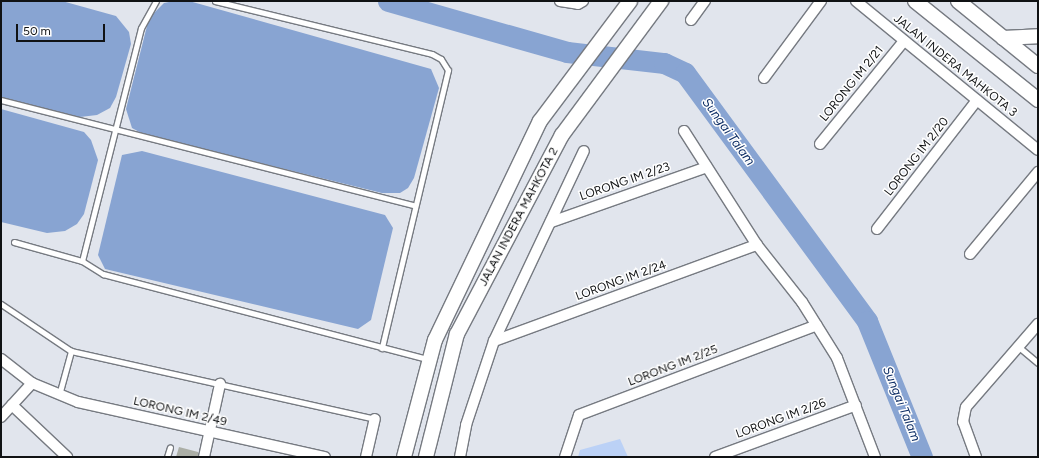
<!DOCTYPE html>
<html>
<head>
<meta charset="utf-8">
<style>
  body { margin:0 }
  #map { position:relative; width:1039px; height:458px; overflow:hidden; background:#e1e5ed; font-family:Figtree,sans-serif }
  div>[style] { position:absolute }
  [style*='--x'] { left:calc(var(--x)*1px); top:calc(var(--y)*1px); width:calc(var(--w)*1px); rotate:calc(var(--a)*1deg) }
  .green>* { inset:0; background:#bbd1f6 }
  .water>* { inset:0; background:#88a4d2 }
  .river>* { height:21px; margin:-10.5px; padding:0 10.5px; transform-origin:10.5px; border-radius:10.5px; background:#88a4d2 }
  .building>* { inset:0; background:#abaea6 }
  .roads { filter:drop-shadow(1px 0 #767a81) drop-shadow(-1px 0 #767a81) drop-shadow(0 1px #767a81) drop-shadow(0 -1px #767a81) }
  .lane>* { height:5px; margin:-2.5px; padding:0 2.5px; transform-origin:2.5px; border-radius:2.5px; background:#fff }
  .street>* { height:10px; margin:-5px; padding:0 5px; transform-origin:5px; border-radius:5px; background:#fff }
  .secondary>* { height:14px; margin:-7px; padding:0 7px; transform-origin:7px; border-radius:7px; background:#fff }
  span { translate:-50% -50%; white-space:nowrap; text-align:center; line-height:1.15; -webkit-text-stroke:3px #fff; paint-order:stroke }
  .street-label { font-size:12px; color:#101214 }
  .water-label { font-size:13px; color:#113168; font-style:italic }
  .frame { position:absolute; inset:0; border:2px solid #101214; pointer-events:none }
  .scale { position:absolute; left:16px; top:24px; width:89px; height:18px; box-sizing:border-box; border:2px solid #101214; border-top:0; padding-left:5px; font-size:12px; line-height:14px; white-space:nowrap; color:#101214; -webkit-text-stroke:3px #fff; paint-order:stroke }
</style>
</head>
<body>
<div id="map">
  <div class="green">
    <i style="clip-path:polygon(620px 439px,628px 457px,578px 457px,580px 450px)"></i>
  </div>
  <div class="water">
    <i style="clip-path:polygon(1px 1px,62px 1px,116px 16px,129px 32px,131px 44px,116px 97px,110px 108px,97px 115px,80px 117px,1px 98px)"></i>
    <i style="clip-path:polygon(174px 1px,189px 1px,431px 69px,439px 88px,414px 178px,408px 188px,400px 193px,382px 193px,143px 134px,132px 128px,126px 109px,149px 18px,164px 3px)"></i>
    <i style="clip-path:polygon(1px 109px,84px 132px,91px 140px,98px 160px,84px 214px,77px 224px,65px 231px,47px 233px,1px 222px)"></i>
    <i style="clip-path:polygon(142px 151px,385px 215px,393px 228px,371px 320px,358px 329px,105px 269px,98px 255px,122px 155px)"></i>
  </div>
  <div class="river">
    <i style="--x:388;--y:1;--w:186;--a:15.9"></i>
    <i style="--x:567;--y:52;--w:98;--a:6.5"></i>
    <i style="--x:664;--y:63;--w:23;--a:25"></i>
    <i style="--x:685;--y:73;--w:308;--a:53.7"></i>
    <i style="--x:867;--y:321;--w:147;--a:68"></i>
  </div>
  <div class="building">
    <i style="clip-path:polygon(179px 447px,198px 452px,198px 457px,176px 457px)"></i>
  </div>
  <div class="roads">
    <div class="lane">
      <i style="--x:215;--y:1;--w:223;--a:13.7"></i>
      <i style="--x:432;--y:54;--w:10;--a:29"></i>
      <i style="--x:441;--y:59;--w:13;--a:58"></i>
      <i style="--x:448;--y:70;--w:286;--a:103.4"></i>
      <i style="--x:1;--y:100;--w:426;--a:14.3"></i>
      <i style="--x:14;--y:242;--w:71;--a:15.6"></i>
      <i style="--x:82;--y:261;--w:25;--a:32"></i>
      <i style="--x:103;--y:274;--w:336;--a:14.7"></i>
      <i style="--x:82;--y:261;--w:240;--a:-75.8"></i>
      <i style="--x:141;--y:28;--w:31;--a:-61"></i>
      <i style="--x:1;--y:304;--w:84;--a:33.9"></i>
      <i style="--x:71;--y:351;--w:312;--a:12.6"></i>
      <i style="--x:1020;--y:348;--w:23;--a:40"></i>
      <i style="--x:59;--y:395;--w:46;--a:-74.7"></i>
      <i style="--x:167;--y:457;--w:10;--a:-73"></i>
    </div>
    <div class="street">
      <i style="--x:560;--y:1;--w:18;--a:9"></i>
      <i style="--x:578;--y:4;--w:6;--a:-31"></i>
      <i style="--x:856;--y:1;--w:235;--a:39.3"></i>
      <i style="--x:691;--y:20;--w:24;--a:-54"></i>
      <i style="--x:764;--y:78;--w:96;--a:-53.5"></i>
      <i style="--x:684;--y:131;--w:135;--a:57.4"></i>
      <i style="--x:757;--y:245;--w:73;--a:51.7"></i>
      <i style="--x:802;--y:302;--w:66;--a:58"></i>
      <i style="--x:837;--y:358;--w:106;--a:69"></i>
      <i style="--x:820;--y:144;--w:133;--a:-50.8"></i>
      <i style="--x:551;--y:222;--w:165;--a:-19.4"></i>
      <i style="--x:877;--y:229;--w:163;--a:-52.2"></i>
      <i style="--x:970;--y:254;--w:107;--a:-50.3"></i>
      <i style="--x:494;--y:341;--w:280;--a:-20.1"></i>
      <i style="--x:1;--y:359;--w:39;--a:38"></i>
      <i style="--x:32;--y:383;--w:50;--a:22.4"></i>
      <i style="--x:78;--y:402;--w:253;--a:12.6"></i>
      <i style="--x:12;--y:405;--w:76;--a:43.4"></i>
      <i style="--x:1;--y:417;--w:46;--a:-47.6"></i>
      <i style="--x:204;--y:457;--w:75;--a:-77.6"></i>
      <i style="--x:366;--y:457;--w:39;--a:-77"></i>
      <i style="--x:460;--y:457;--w:33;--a:-79"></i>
      <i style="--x:466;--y:425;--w:89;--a:-71.6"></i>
      <i style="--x:494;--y:341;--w:210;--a:-64.7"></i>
      <i style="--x:565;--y:457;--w:44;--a:-71.6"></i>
      <i style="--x:579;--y:415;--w:254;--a:-20.7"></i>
      <i style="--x:715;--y:457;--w:150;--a:-20.2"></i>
      <i style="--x:976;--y:457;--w:37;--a:-110"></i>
      <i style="--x:963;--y:422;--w:15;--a:-79"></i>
      <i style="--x:966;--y:407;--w:110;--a:-49.1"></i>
    </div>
    <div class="secondary">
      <i style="--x:915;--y:1;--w:158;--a:38.8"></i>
      <i style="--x:958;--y:1;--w:103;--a:39.1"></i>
      <i style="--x:1003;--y:38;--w:35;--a:-3"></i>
      <i style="--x:404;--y:457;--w:121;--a:-75.2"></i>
      <i style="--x:435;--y:340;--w:243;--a:-64.4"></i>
      <i style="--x:540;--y:121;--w:150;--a:-53.1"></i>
      <i style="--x:426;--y:457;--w:127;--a:-75.9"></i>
      <i style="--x:457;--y:334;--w:225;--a:-62.2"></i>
      <i style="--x:562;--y:135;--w:167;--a:-53.5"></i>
    </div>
  </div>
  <div class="street-label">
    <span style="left:955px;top:66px;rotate:39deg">JALAN INDERA MAHKOTA 3</span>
    <span style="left:852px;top:84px;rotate:-51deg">LORONG IM 2/21</span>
    <span style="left:917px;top:157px;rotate:-52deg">LORONG IM 2/20</span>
    <span style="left:625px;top:182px;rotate:-19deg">LORONG IM 2/23</span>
    <span style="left:519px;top:217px;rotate:-62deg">JALAN INDERA MAHKOTA 2</span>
    <span style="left:621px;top:281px;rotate:-20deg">LORONG IM 2/24</span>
    <span style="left:673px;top:366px;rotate:-21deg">LORONG IM 2/25</span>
    <span style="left:180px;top:412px;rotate:13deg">LORONG IM 2/49</span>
    <span style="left:781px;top:419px;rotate:-20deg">LORONG IM 2/26</span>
  </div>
  <div class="water-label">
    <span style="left:728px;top:132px;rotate:54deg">Sungai Talam</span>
    <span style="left:901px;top:404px;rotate:68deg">Sungai Talam</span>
  </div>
  <div class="frame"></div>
  <div class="scale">50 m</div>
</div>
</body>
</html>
